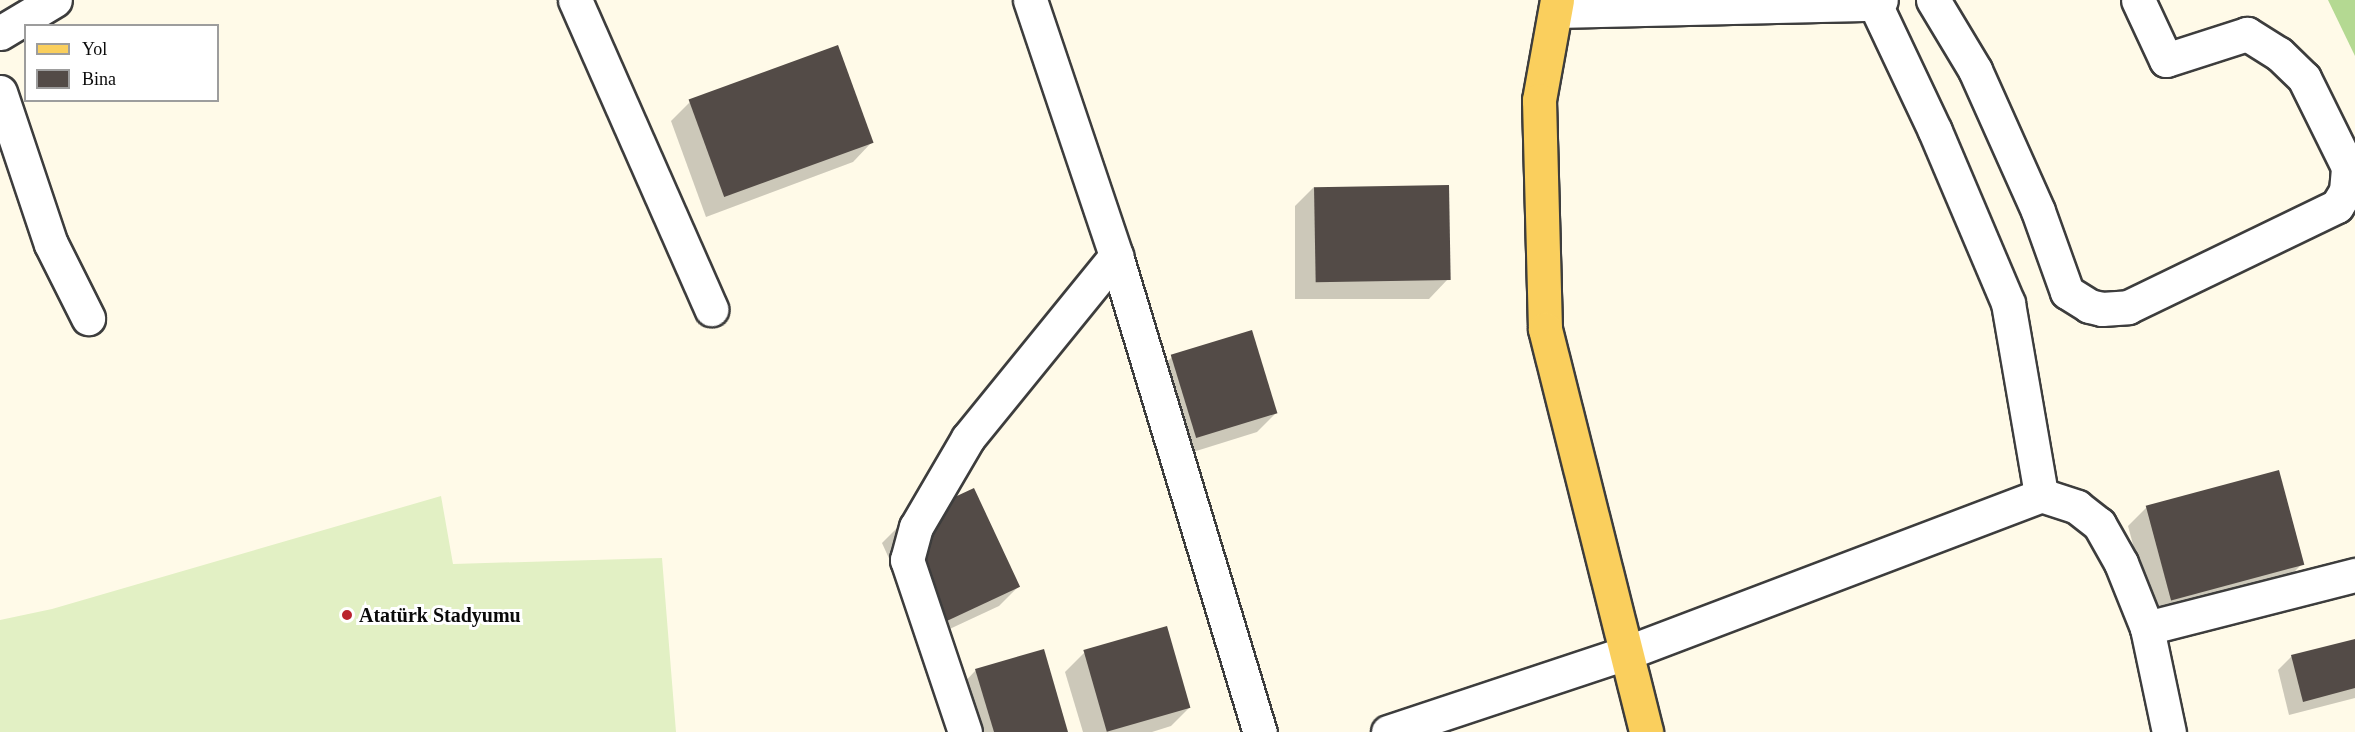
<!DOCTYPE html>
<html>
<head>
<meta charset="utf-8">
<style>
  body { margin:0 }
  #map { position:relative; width:2355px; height:732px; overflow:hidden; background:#fffae8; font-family:"Times New Roman",serif }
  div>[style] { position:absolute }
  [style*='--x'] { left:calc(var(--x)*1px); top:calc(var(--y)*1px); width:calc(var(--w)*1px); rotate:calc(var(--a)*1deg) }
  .forest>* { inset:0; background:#b4d992 }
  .pitch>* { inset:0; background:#e2f0c4 }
  .shadow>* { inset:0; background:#0003 }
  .building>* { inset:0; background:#534b47; transform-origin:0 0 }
  .roads { filter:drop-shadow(2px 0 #3d3d3d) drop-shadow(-2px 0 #3d3d3d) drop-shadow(0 2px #3d3d3d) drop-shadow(0 -2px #3d3d3d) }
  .minor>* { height:33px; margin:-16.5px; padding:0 16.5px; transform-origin:16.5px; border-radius:16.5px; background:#fff }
  .major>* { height:33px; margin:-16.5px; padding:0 16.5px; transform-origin:16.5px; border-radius:16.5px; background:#facf5d }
  .dots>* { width:16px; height:16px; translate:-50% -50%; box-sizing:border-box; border:3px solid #fff; border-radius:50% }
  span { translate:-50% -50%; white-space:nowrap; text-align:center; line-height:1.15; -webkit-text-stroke:6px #fff; paint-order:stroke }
  .poi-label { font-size:20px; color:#0a0a0a; font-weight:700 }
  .left { translate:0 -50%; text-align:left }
  .legend { position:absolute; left:24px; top:24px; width:195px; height:78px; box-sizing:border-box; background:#fff; border:2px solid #9d9d9d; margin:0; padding:8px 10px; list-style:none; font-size:18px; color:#0a0a0a }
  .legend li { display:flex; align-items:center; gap:12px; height:30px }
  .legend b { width:30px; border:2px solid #9d9d9d }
</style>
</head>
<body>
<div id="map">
  <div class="forest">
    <i style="clip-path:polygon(2328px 0,2355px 0,2355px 56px)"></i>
  </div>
  <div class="pitch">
    <i style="clip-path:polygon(441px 496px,453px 564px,662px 558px,676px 732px,0 732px,0 620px,52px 609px)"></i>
  </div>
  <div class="shadow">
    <i style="clip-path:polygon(690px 102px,872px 142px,853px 162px,706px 217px,671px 121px)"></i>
    <i style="clip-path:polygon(1314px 187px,1448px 279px,1429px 299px,1295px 299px,1295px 206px)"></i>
    <i style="clip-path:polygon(1172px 357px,1276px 413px,1257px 432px,1177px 457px,1153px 376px)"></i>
    <i style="clip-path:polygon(2147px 507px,2302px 564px,2283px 583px,2153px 618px,2128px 526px)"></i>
    <i style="clip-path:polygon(901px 524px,1018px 587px,999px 606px,926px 640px,882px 543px)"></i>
    <i style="clip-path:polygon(2355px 640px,2355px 698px,2289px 715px,2278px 670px,2292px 656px)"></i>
    <i style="clip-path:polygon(1084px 653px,1190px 707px,1171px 726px,1152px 732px,1083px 732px,1065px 672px)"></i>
    <i style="clip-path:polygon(976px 670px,1066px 732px,969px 732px,957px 690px)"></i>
  </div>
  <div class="building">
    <i style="left:838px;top:45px;width:104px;height:159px;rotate:70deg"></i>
    <i style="left:1449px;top:185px;width:95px;height:135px;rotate:89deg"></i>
    <i style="left:1252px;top:330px;width:87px;height:85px;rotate:73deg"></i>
    <i style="left:2279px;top:470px;width:98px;height:138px;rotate:75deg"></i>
    <i style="left:974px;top:488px;width:109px;height:82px;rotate:65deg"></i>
    <i style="left:1167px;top:626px;width:85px;height:87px;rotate:74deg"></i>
    <i style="clip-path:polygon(2355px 639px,2355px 688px,2303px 702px,2291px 655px)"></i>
    <i style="clip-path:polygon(1044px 649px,1068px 732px,994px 732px,975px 669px)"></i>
  </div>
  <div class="roads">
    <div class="minor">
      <i style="--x:575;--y:0;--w:338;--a:66.2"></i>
      <i style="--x:1030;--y:0;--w:270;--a:71.4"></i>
      <i style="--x:1116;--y:256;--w:497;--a:73.2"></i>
      <i style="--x:1933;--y:0;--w:82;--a:59"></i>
      <i style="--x:1975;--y:70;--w:154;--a:65.9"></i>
      <i style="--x:2038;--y:211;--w:86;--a:70.3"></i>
      <i style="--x:2067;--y:292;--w:26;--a:32"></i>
      <i style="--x:2089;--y:306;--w:13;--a:13"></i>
      <i style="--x:2102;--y:309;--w:26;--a:-4"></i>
      <i style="--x:2128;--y:307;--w:232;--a:-25.8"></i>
      <i style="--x:2337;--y:206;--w:17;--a:-59"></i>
      <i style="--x:2346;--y:191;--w:24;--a:-85"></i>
      <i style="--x:2348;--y:167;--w:99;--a:-116.3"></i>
      <i style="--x:2304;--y:78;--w:35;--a:-136"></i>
      <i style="--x:2279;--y:54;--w:38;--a:-148"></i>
      <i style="--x:2247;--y:34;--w:85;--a:162.2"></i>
      <i style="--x:2166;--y:60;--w:66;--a:-115"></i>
      <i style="--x:1875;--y:4;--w:140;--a:64.7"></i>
      <i style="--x:1935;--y:131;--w:187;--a:67"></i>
      <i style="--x:2008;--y:303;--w:195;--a:80.2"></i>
      <i style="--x:1556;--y:11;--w:319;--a:-1.3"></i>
      <i style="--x:1875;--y:4;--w:7;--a:-34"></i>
      <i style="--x:0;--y:33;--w:64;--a:-31"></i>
      <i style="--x:0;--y:92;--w:160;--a:71.5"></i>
      <i style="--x:51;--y:244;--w:83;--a:63.4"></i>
      <i style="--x:2147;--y:628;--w:215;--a:-14.3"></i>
      <i style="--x:965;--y:732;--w:182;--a:-108.6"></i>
      <i style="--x:907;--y:560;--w:34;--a:-75"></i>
      <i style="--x:916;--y:527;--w:103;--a:-59.7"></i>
      <i style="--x:968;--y:438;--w:235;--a:-50.9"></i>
      <i style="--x:1388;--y:732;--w:251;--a:-18.4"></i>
      <i style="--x:1626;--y:653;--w:444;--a:-20.8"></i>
      <i style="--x:2041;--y:495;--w:38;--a:18"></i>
      <i style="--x:2077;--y:507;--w:28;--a:38"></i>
      <i style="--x:2099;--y:524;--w:45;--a:60.6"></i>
      <i style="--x:2121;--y:563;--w:70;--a:68.2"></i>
      <i style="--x:2147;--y:628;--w:106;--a:78.1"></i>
    </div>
    <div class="major">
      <i style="--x:1557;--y:0;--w:102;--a:100.2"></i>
      <i style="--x:1539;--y:100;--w:229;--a:88.5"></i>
      <i style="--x:1545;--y:329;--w:415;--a:75.9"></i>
    </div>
  </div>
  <div class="dots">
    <i style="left:347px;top:615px;background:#ba232e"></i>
  </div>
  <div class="poi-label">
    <span class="left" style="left:359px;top:615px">Atatürk Stadyumu</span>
  </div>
  <ul class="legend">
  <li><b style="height:8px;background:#facf5d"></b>Yol</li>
  <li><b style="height:16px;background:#534b47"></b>Bina</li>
  </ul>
</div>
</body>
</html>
